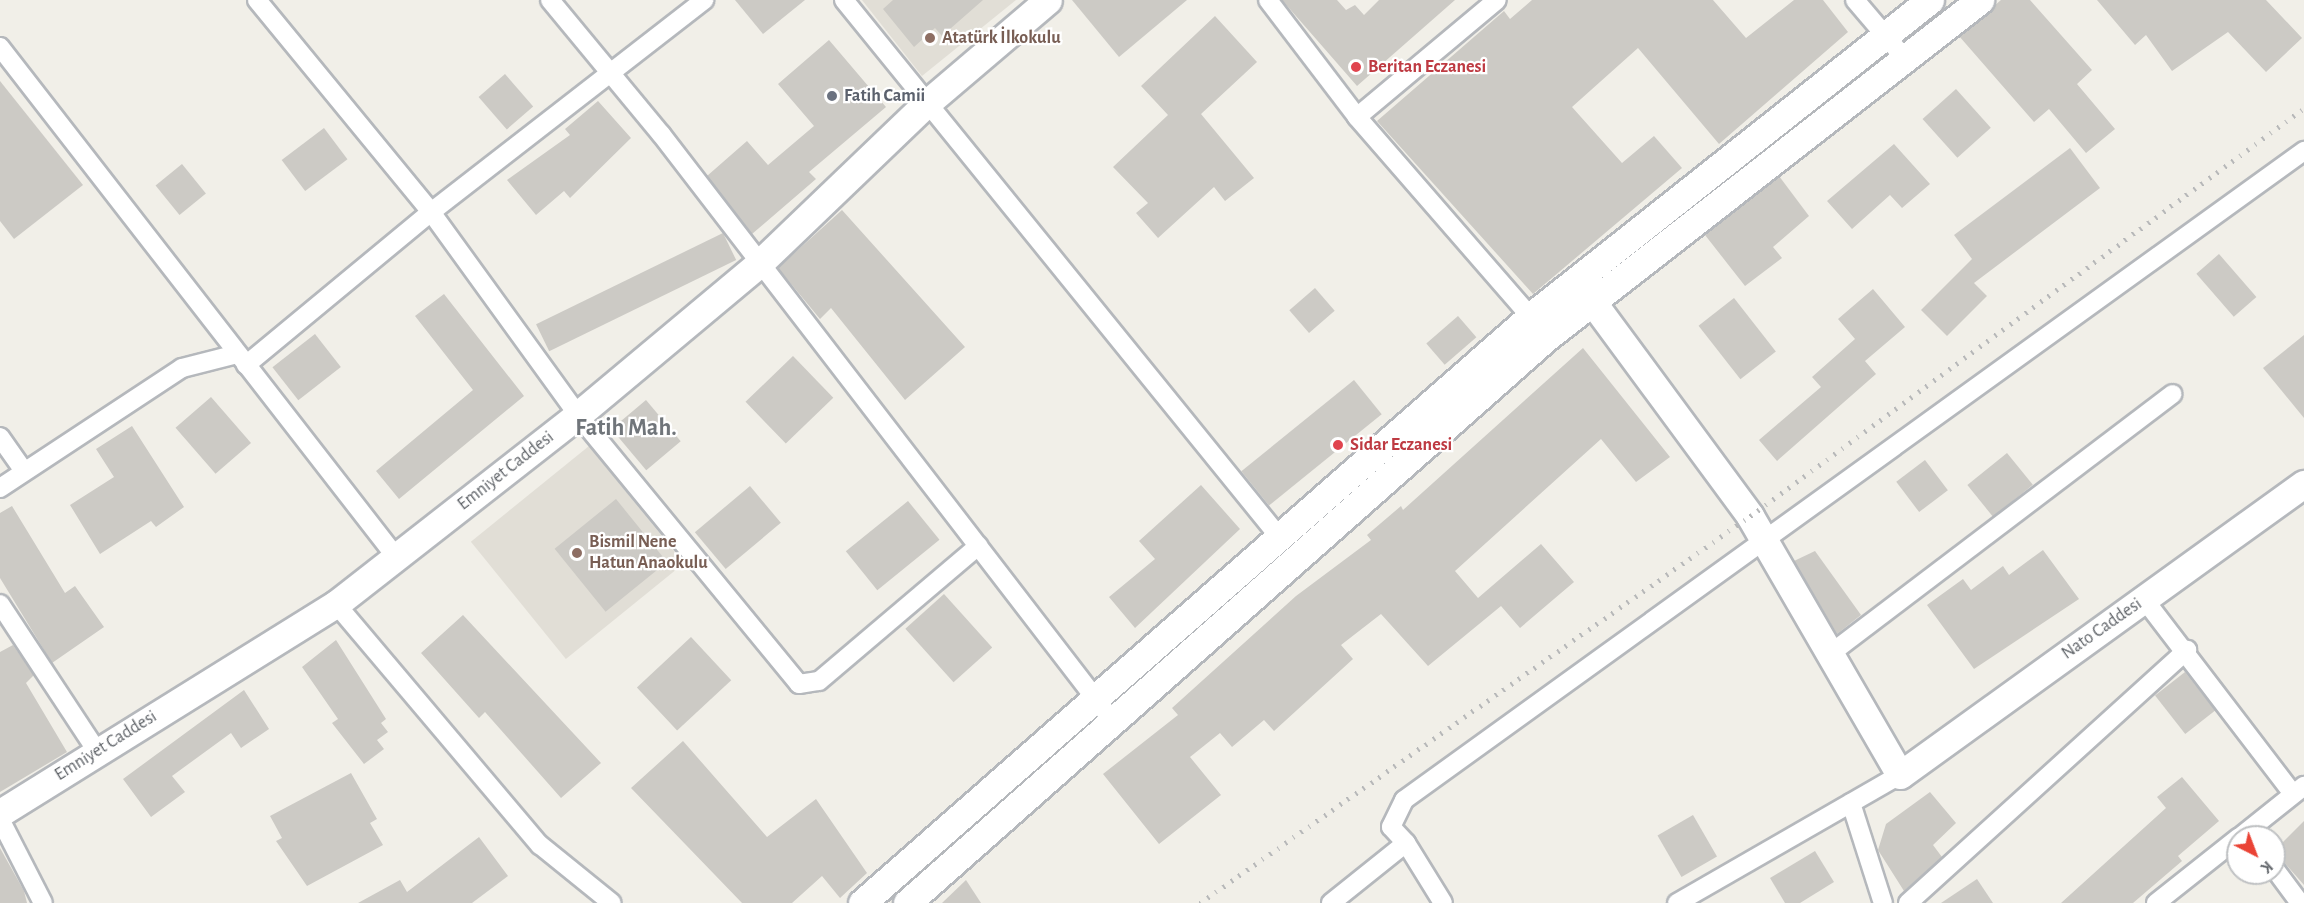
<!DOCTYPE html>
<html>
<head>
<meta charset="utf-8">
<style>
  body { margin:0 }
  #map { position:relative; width:2304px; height:903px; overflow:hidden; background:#f1efe8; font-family:"Alegreya Sans",sans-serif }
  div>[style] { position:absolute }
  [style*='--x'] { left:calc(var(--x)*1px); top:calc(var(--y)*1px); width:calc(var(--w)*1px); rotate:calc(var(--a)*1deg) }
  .education>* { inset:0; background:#e1ded6; transform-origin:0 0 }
  .building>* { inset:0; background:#cccac5; transform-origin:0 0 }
  .roads { filter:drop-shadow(2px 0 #b5b8bc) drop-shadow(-2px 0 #b5b8bc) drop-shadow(0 2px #b5b8bc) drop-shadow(0 -2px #b5b8bc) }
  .street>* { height:18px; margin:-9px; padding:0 9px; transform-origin:9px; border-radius:9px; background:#fff }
  .secondary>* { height:27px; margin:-13.5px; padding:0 13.5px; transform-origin:13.5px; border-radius:13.5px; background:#fff }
  .rail>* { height:4.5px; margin-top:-2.25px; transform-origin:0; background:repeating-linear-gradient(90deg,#b6b7b8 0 1.5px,transparent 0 9.5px) }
  .dots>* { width:16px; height:16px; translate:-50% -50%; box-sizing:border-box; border:3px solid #fff; border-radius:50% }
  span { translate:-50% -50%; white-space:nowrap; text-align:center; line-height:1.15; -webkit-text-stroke:4.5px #fff; paint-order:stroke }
  .education-label { font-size:18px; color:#785e54; font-weight:700 }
  .left { translate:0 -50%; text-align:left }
  .health-label { font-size:18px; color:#be3a42; font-weight:700 }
  .worship-label { font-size:18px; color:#5b616d; font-weight:700 }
  .street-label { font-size:18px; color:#5f6368 }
  .district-label { font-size:24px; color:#70757a; font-weight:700 }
  .north { position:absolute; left:2226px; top:825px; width:60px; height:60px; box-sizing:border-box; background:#fff; border:2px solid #bfc1c3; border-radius:50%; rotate:138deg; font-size:16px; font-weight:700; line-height:24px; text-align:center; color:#5f6368 }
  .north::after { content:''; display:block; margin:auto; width:21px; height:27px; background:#ea4335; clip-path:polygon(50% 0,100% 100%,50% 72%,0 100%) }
</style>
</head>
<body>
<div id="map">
  <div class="education">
    <i style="clip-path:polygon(862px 0,1016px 0,922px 76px)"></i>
    <i style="left:589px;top:446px;width:151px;height:152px;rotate:51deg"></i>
  </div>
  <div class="building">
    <i style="clip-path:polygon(735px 0,805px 0,763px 34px)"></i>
    <i style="clip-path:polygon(893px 0,983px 0,942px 36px,935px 28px,914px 47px,883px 9px)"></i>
    <i style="clip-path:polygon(1072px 0,1187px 0,1119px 57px)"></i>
    <i style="clip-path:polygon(1282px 0,1337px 0,1346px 10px,1355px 5px,1364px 15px,1379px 0,1455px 0,1357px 86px)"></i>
    <i style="clip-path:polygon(1532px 0,1713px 0,1746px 38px,1794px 0,1823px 0,1848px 32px,1719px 144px,1638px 48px,1572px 107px,1622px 163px,1654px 136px,1682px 168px,1533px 294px,1377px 121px,1504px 11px,1510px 19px)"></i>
    <i style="clip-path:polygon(2001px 0,2030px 0,2092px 70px,2077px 84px,2115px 129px,2086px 153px,2049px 109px,2034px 122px,1959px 36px)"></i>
    <i style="clip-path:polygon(2097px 0,2266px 0,2302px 38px,2266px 72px,2228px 32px,2172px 71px,2146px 35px,2135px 45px)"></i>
    <i style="clip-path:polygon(1215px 16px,1257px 62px,1201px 114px,1254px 178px,1225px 201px,1214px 187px,1158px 238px,1136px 213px,1148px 203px,1113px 167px,1168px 115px,1141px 86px)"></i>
    <i style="clip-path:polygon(829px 40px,886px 107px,809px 172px,816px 179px,752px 234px,707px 176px,747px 141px,768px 165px,814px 126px,778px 84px)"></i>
    <i style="left:505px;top:74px;width:43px;height:35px;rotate:49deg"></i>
    <i style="clip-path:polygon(0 81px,83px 185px,14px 239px,0 221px)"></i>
    <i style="left:1956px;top:89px;width:52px;height:45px;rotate:48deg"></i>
    <i style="clip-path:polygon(598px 101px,631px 138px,570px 198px,564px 191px,536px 215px,507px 180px,570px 135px,565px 129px)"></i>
    <i style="left:324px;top:128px;width:39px;height:53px;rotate:53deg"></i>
    <i style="clip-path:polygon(1894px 144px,1930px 184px,1902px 208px,1890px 195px,1852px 229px,1827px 201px)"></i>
    <i style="clip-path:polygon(2070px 148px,2100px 188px,1974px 283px,1987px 296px,1947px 336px,1921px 310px,1972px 259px,1954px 235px)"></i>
    <i style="left:182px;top:164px;width:38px;height:34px;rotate:51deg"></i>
    <i style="clip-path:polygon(1779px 176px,1809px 216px,1773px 247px,1782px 258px,1745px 286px,1705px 235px)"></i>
    <i style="clip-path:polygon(842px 210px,965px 347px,905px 400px,831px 308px,820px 319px,778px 268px)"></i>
    <i style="left:723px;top:233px;width:30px;height:208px;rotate:64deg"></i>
    <i style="left:2219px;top:254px;width:57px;height:30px;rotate:49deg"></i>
    <i style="left:1315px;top:288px;width:30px;height:34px;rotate:49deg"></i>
    <i style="clip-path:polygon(1873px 289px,1905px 327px,1865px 361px,1876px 374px,1777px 461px,1759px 440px,1821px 387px,1812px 377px,1855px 339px,1838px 319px)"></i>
    <i style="clip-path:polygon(444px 294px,524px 396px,399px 499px,376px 471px,473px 390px,415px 316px)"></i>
    <i style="left:1734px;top:298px;width:68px;height:45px;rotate:52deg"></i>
    <i style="left:1458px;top:316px;width:28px;height:42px;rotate:49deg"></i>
    <i style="left:315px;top:334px;width:42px;height:54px;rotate:52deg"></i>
    <i style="clip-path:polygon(2304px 335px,2304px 418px,2263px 368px)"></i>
    <i style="clip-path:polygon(1583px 348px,1670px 457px,1636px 482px,1601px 439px,1455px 571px,1478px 598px,1541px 544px,1574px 582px,1520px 628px,1501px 606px,1428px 666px,1381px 614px,1341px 645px,1353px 659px,1274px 731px,1264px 720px,1232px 747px,1220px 733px,1190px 757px,1221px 795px,1159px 844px,1103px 774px,1178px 715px,1172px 708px,1296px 596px,1371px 540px,1367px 535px,1401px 506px,1403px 510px)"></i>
    <i style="left:793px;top:356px;width:58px;height:66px;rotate:46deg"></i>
    <i style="left:1354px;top:380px;width:44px;height:145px;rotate:51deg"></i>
    <i style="left:211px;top:397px;width:61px;height:47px;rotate:49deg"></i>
    <i style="left:646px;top:400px;width:54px;height:45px;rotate:50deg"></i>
    <i style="clip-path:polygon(132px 426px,184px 507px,156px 527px,151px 521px,100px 554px,70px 505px,114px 477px,96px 449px)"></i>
    <i style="left:2007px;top:453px;width:41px;height:51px;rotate:51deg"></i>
    <i style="left:1925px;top:460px;width:38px;height:36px;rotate:53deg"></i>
    <i style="clip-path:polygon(1201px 485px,1240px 529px,1135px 628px,1109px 597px,1155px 559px,1139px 541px)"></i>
    <i style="left:750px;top:486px;width:48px;height:72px;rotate:50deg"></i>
    <i style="left:616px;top:499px;width:81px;height:79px;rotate:51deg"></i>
    <i style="left:908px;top:501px;width:50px;height:80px;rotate:51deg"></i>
    <i style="clip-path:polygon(12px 506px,65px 593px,75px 586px,104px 627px,52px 663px,0 578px,0 513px)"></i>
    <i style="clip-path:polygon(2043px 550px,2079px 599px,1974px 669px,1927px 605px,1963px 579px,1971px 590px,2003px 566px,2009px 575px)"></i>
    <i style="clip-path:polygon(1815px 551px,1861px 615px,1837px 634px,1794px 561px)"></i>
    <i style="left:944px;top:594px;width:72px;height:52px;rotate:48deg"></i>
    <i style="clip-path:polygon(463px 615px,601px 763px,561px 798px,485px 712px,479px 718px,421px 653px)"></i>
    <i style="left:691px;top:637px;width:59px;height:74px;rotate:47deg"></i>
    <i style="clip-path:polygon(336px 640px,386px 719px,381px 723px,388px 732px,377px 740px,384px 749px,364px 764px,332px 723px,338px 719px,302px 667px)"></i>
    <i style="clip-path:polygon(13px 645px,34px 675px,26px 683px,67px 752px,0 792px,0 652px)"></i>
    <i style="left:2185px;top:672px;width:49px;height:38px;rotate:52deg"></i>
    <i style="clip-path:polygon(244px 690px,269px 729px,241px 748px,231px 733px,172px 776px,185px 792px,151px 817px,123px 779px)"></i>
    <i style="clip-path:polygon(683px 741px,767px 837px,816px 799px,867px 873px,840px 898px,822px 876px,792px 903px,742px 903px,631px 788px)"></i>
    <i style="clip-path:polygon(351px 773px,377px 819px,370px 823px,383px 845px,307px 886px,276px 841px,282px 838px,270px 816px)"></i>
    <i style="clip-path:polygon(2182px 777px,2219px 821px,2178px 856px,2182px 861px,2133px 903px,2061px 903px,2166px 808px,2157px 797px)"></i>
    <i style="clip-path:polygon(1930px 792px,1956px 823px,1933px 845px,1942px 857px,1904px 891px,1878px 850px,1886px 824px)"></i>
    <i style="left:1693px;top:815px;width:48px;height:41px;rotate:60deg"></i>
    <i style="clip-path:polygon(2304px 821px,2304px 885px,2274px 851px)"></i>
    <i style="clip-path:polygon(479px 837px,508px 876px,472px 903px,358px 903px,400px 880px,407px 892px)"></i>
    <i style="clip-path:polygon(0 848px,24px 891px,27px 903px,0 903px)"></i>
    <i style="clip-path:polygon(1815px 851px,1834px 882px,1800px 903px,1785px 903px,1770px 878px)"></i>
    <i style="clip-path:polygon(1977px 879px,1993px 903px,1941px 903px)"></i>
    <i style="clip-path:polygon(966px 880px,981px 903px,942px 903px)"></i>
  </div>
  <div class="roads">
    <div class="street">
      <i style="--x:257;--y:0;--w:274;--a:50.6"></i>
      <i style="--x:431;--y:212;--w:251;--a:54.1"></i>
      <i style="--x:578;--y:415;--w:348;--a:50.6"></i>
      <i style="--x:799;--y:684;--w:20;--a:-9"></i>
      <i style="--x:819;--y:681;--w:209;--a:-40.3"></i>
      <i style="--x:550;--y:0;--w:174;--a:50.4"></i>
      <i style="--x:661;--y:134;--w:739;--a:52.42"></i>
      <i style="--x:844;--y:0;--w:694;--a:50.97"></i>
      <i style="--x:1268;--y:0;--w:147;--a:52.7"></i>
      <i style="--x:1357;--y:117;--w:274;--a:49"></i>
      <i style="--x:1855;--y:0;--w:79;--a:49.6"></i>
      <i style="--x:0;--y:47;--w:646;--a:52.17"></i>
      <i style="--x:1357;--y:117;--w:182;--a:-39.9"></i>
      <i style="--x:246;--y:365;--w:240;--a:-39.6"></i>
      <i style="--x:431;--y:212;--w:346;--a:-37.8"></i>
      <i style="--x:0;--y:437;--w:42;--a:54.8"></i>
      <i style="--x:0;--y:488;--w:218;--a:-33.4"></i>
      <i style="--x:182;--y:368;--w:57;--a:-14.3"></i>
      <i style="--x:2144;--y:599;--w:245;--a:52.6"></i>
      <i style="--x:0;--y:604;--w:176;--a:56.6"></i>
      <i style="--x:336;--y:604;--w:316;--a:49.8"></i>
      <i style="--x:540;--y:845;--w:92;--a:38.9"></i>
      <i style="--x:1830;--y:654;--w:430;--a:-37.2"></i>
      <i style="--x:1851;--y:803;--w:105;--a:72.3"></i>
      <i style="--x:0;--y:819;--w:94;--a:62.9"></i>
      <i style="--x:2240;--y:837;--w:82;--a:-38.6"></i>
      <i style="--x:1406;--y:843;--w:70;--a:58.3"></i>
      <i style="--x:2274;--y:868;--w:44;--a:53.4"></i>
      <i style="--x:1331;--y:903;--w:96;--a:-38.7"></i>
      <i style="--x:1406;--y:843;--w:22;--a:-133"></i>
      <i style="--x:1391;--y:827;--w:30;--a:-64"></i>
      <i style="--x:1404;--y:800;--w:1110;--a:-35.8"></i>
      <i style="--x:1677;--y:903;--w:257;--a:-29.9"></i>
      <i style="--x:1908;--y:903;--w:377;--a:-42.2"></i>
      <i style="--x:2156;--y:903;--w:105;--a:-38.4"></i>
    </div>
    <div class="secondary">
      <i style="--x:1591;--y:300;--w:268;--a:53.6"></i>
      <i style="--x:1750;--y:516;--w:299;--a:59.9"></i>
      <i style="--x:1900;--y:775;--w:498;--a:-35.8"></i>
      <i style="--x:0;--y:813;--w:396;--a:-31.9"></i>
      <i style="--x:336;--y:604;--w:307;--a:-38"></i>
      <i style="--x:578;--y:415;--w:239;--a:-39.9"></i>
      <i style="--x:761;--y:262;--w:228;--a:-43.8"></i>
      <i style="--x:926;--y:104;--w:160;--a:-40.4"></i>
      <i style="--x:862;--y:903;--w:890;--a:-41.26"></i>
      <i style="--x:1531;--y:316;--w:509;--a:-38.38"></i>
      <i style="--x:907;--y:903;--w:854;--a:-41.49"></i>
      <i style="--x:1547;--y:337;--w:549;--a:-37.89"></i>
    </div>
  </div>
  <div class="rail">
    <i style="--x:1200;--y:903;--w:673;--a:-35.13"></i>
    <i style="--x:1750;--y:516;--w:688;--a:-36.37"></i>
  </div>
  <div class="dots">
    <i style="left:930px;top:38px;background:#8d6e63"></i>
    <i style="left:1356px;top:67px;background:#e0444e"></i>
    <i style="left:832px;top:96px;background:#6b7280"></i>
    <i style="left:1338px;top:445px;background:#e0444e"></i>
    <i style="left:577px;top:553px;background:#8d6e63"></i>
  </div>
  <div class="education-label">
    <span class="left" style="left:942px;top:38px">Atatürk İlkokulu</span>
    <span class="left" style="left:589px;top:553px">Bismil Nene<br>Hatun Anaokulu</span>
  </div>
  <div class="health-label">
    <span class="left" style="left:1368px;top:67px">Beritan Eczanesi</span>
    <span class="left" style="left:1350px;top:445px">Sidar Eczanesi</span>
  </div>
  <div class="worship-label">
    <span class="left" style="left:844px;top:96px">Fatih Camii</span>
  </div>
  <div class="street-label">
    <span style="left:506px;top:471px;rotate:-38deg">Emniyet Caddesi</span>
    <span style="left:2102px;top:629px;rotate:-35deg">Nato Caddesi</span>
    <span style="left:106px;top:746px;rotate:-32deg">Emniyet Caddesi</span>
  </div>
  <div class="district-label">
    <span style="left:626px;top:429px">Fatih Mah.</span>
  </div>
  <div class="north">K</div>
</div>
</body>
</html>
